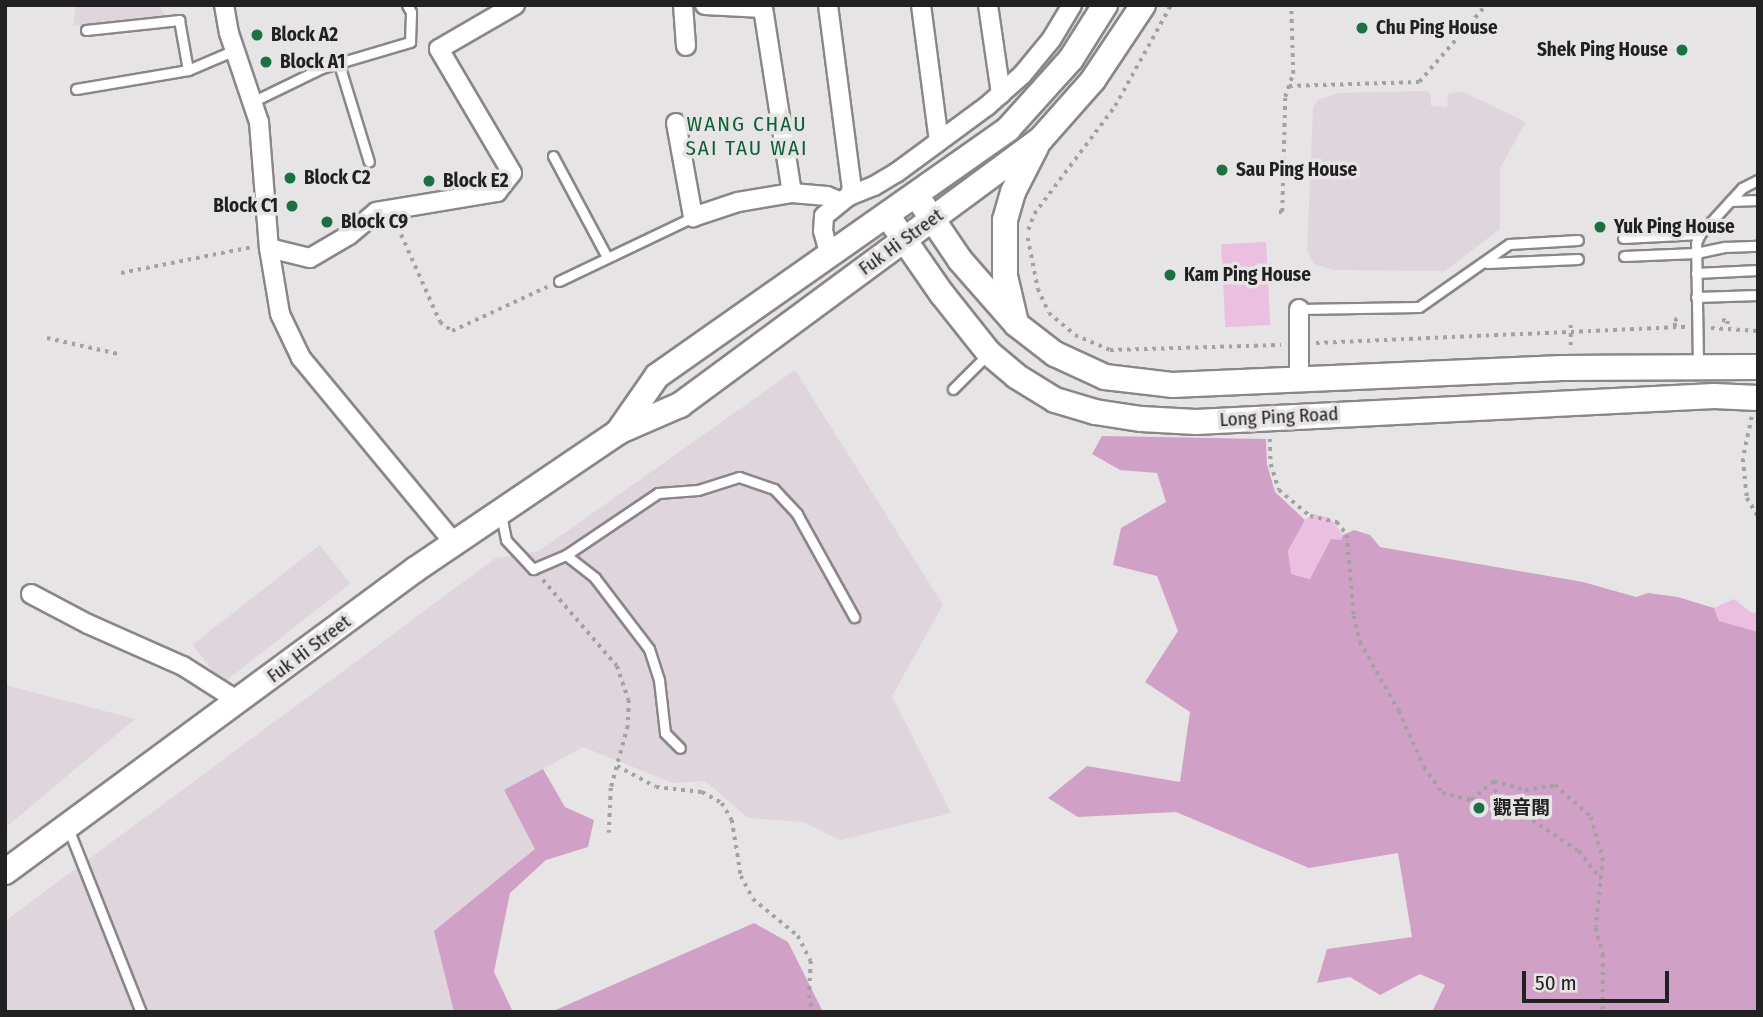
<!DOCTYPE html>
<html>
<head>
<meta charset="utf-8">
<style>
  body { margin:0 }
  #map { position:relative; width:1763px; height:1017px; overflow:hidden; background:#e7e4e6; font-family:"Fira Sans Condensed","Noto Sans TC",sans-serif }
  div>[style] { position:absolute }
  [style*='--x'] { left:calc(var(--x)*1px); top:calc(var(--y)*1px); width:calc(var(--w)*1px); rotate:calc(var(--a)*1deg) }
  .built>* { inset:0; background:#dfd5dc; transform-origin:0 0 }
  .green>* { inset:0; background:#eabfdf; transform-origin:0 0 }
  .forest>* { inset:0; background:#d1a0c6 }
  .path>* { height:3.5px; margin-top:-1.75px; transform-origin:0; background:repeating-linear-gradient(90deg,#a3a1a2 0 3.5px,transparent 0 8.5px) }
  .roads { filter:drop-shadow(2px 0 #8a8689) drop-shadow(-2px 0 #8a8689) drop-shadow(0 2px #8a8689) drop-shadow(0 -2px #8a8689) }
  .lane>* { height:9px; margin:-4.5px; padding:0 4.5px; transform-origin:4.5px; border-radius:4.5px; background:#fff }
  .street>* { height:18px; margin:-9px; padding:0 9px; transform-origin:9px; border-radius:9px; background:#fff }
  .secondary>* { height:24px; margin:-12px; padding:0 12px; transform-origin:12px; border-radius:12px; background:#fff }
  .dots>* { width:19px; height:19px; translate:-50% -50%; box-sizing:border-box; border:4px solid #e7e4e6; border-radius:50% }
  span { translate:-50% -50%; white-space:nowrap; text-align:center; line-height:1.15; -webkit-text-stroke:7px #e7e4e6; paint-order:stroke }
  .poi-label { font-size:19px; color:#222122; font-weight:700 }
  .left { translate:0 -50%; text-align:left }
  .right { translate:-100% -50%; text-align:right }
  .street-label { font-size:19px; color:#222122 }
  .neighbourhood-label { font-size:21px; color:#0e5f37; letter-spacing:2px }
  .frame { position:absolute; inset:0; border:7px solid #222122; pointer-events:none }
  .scale { position:absolute; left:1522px; top:971px; width:147px; height:32px; box-sizing:border-box; border:4px solid #222122; border-top:0; padding-left:9px; font-size:21px; line-height:24px; white-space:nowrap; color:#222122; -webkit-text-stroke:5px #e7e4e6; paint-order:stroke }
</style>
</head>
<body>
<div id="map">
  <div class="built">
    <i style="clip-path:polygon(76px 5px,159px 5px,166px 17px,73px 26px)"></i>
    <i style="clip-path:polygon(1428px 91px,1431px 94px,1431px 106px,1447px 107px,1448px 94px,1461px 91px,1526px 122px,1500px 168px,1500px 229px,1445px 271px,1333px 270px,1314px 264px,1307px 251px,1313px 108px,1318px 100px,1338px 93px)"></i>
    <i style="clip-path:polygon(795px 370px,943px 605px,892px 696px,951px 813px,840px 840px,804px 822px,748px 818px,705px 781px,673px 783px,583px 747px,504px 790px,536px 849px,434px 931px,454px 1012px,5px 1012px,5px 921px,496px 558px,539px 551px)"></i>
    <i style="left:320px;top:545px;width:49px;height:162px;rotate:52deg"></i>
    <i style="clip-path:polygon(5px 685px,135px 719px,5px 828px)"></i>
  </div>
  <div class="green">
    <i style="left:1266px;top:242px;width:83px;height:45px;rotate:87deg"></i>
    <i style="clip-path:polygon(1313px 514px,1330px 518px,1343px 535px,1329px 583px,1290px 574px,1288px 551px,1305px 520px)"></i>
    <i style="clip-path:polygon(1734px 599px,1752px 613px,1758px 612px,1758px 749px,1732px 657px,1714px 608px)"></i>
  </div>
  <div class="forest">
    <i style="clip-path:polygon(1102px 436px,1266px 439px,1267px 464px,1275px 492px,1305px 520px,1288px 551px,1291px 574px,1310px 579px,1331px 539px,1341px 540px,1343px 535px,1354px 530px,1370px 535px,1380px 547px,1583px 582px,1636px 597px,1648px 593px,1678px 597px,1714px 608px,1719px 621px,1758px 632px,1758px 1012px,1432px 1012px,1445px 985px,1420px 974px,1380px 995px,1350px 977px,1317px 983px,1327px 949px,1412px 937px,1398px 853px,1309px 868px,1176px 812px,1078px 817px,1048px 798px,1087px 766px,1180px 782px,1190px 712px,1145px 682px,1178px 631px,1157px 576px,1113px 565px,1121px 528px,1166px 502px,1157px 473px,1120px 470px,1092px 454px)"></i>
    <i style="clip-path:polygon(543px 769px,565px 807px,594px 820px,588px 847px,546px 860px,510px 893px,494px 972px,513px 1012px,454px 1012px,434px 931px,535px 849px,504px 790px)"></i>
    <i style="clip-path:polygon(754px 923px,788px 942px,823px 1012px,551px 1012px)"></i>
  </div>
  <div class="path">
    <i style="--x:1289;--y:86;--w:130;--a:-1.8"></i>
    <i style="--x:1419;--y:82;--w:102;--a:-49"></i>
    <i style="--x:1279;--y:212;--w:3;--a:0"></i>
    <i style="--x:1282;--y:212;--w:115;--a:-88.5"></i>
    <i style="--x:1285;--y:97;--w:24;--a:-71"></i>
    <i style="--x:1293;--y:74;--w:69;--a:-91.7"></i>
    <i style="--x:398;--y:227;--w:104;--a:66.1"></i>
    <i style="--x:440;--y:322;--w:15;--a:37"></i>
    <i style="--x:452;--y:331;--w:105;--a:-24.9"></i>
    <i style="--x:1028;--y:230;--w:17;--a:-69"></i>
    <i style="--x:1034;--y:214;--w:135;--a:-53.1"></i>
    <i style="--x:1115;--y:106;--w:115;--a:-61"></i>
    <i style="--x:1028;--y:238;--w:52;--a:78.9"></i>
    <i style="--x:1038;--y:289;--w:26;--a:65"></i>
    <i style="--x:1049;--y:313;--w:34;--a:40"></i>
    <i style="--x:1075;--y:335;--w:38;--a:23"></i>
    <i style="--x:1110;--y:350;--w:171;--a:-1.7"></i>
    <i style="--x:121;--y:273;--w:134;--a:-11.2"></i>
    <i style="--x:1722;--y:320;--w:6;--a:9"></i>
    <i style="--x:1728;--y:321;--w:8;--a:97"></i>
    <i style="--x:1571;--y:325;--w:23;--a:90"></i>
    <i style="--x:1675;--y:327;--w:7;--a:-98"></i>
    <i style="--x:1674;--y:320;--w:4;--a:-14"></i>
    <i style="--x:1711;--y:328;--w:47;--a:3.7"></i>
    <i style="--x:47;--y:338;--w:73;--a:12.7"></i>
    <i style="--x:1316;--y:343;--w:370;--a:-2.5"></i>
    <i style="--x:1752;--y:417;--w:43;--a:102.1"></i>
    <i style="--x:1743;--y:459;--w:39;--a:84"></i>
    <i style="--x:1747;--y:498;--w:21;--a:59"></i>
    <i style="--x:1270;--y:439;--w:25;--a:88"></i>
    <i style="--x:1271;--y:464;--w:27;--a:73"></i>
    <i style="--x:1279;--y:490;--w:40;--a:40"></i>
    <i style="--x:1310;--y:516;--w:28;--a:13"></i>
    <i style="--x:1337;--y:522;--w:16;--a:52"></i>
    <i style="--x:1347;--y:535;--w:81;--a:85.1"></i>
    <i style="--x:1354;--y:616;--w:27;--a:77"></i>
    <i style="--x:1360;--y:642;--w:79;--a:60.5"></i>
    <i style="--x:1399;--y:711;--w:61;--a:65.9"></i>
    <i style="--x:1424;--y:767;--w:32;--a:55"></i>
    <i style="--x:1442;--y:793;--w:30;--a:14"></i>
    <i style="--x:1471;--y:800;--w:30;--a:-40"></i>
    <i style="--x:1494;--y:781;--w:32;--a:16"></i>
    <i style="--x:1525;--y:790;--w:30;--a:-9"></i>
    <i style="--x:1555;--y:785;--w:48;--a:41.6"></i>
    <i style="--x:1591;--y:817;--w:43;--a:73.7"></i>
    <i style="--x:1603;--y:858;--w:70;--a:95.7"></i>
    <i style="--x:1596;--y:928;--w:28;--a:75"></i>
    <i style="--x:1603;--y:955;--w:57;--a:90"></i>
    <i style="--x:543;--y:580;--w:113;--a:49.3"></i>
    <i style="--x:617;--y:666;--w:36;--a:71"></i>
    <i style="--x:629;--y:700;--w:26;--a:92"></i>
    <i style="--x:628;--y:726;--w:64;--a:105.3"></i>
    <i style="--x:611;--y:788;--w:45;--a:92.5"></i>
    <i style="--x:617;--y:766;--w:44;--a:28.3"></i>
    <i style="--x:656;--y:787;--w:46;--a:6.2"></i>
    <i style="--x:702;--y:792;--w:23;--a:29"></i>
    <i style="--x:722;--y:803;--w:20;--a:60"></i>
    <i style="--x:732;--y:820;--w:57;--a:80.9"></i>
    <i style="--x:741;--y:876;--w:26;--a:62"></i>
    <i style="--x:753;--y:899;--w:58;--a:39.4"></i>
    <i style="--x:798;--y:936;--w:28;--a:63"></i>
    <i style="--x:811;--y:961;--w:34;--a:93"></i>
    <i style="--x:809;--y:995;--w:17;--a:77"></i>
    <i style="--x:1494;--y:781;--w:16;--a:79"></i>
    <i style="--x:1497;--y:797;--w:98;--a:33.4"></i>
    <i style="--x:1579;--y:851;--w:36;--a:52"></i>
  </div>
  <div class="roads">
    <div class="lane">
      <i style="--x:86;--y:30;--w:94;--a:-6.1"></i>
      <i style="--x:179;--y:20;--w:51;--a:79.8"></i>
      <i style="--x:339;--y:64;--w:102;--a:73"></i>
      <i style="--x:76;--y:89;--w:114;--a:-9.6"></i>
      <i style="--x:188;--y:70;--w:51;--a:-23.1"></i>
      <i style="--x:254;--y:101;--w:76;--a:-25.9"></i>
      <i style="--x:322;--y:68;--w:92;--a:-16.5"></i>
      <i style="--x:410;--y:42;--w:30;--a:-88"></i>
      <i style="--x:411;--y:12;--w:8;--a:-120"></i>
      <i style="--x:553;--y:156;--w:115;--a:61.9"></i>
      <i style="--x:1730;--y:201;--w:28;--a:-2"></i>
      <i style="--x:1623;--y:238;--w:77;--a:-3"></i>
      <i style="--x:1624;--y:256;--w:72;--a:-2.4"></i>
      <i style="--x:1696;--y:253;--w:30;--a:-12"></i>
      <i style="--x:1725;--y:247;--w:33;--a:-2"></i>
      <i style="--x:1487;--y:263;--w:91;--a:-2.5"></i>
      <i style="--x:1696;--y:273;--w:62;--a:-2.8"></i>
      <i style="--x:559;--y:281;--w:148;--a:-25.5"></i>
      <i style="--x:1696;--y:297;--w:62;--a:-1.8"></i>
      <i style="--x:1299;--y:309;--w:120;--a:-1"></i>
      <i style="--x:1419;--y:307;--w:110;--a:-35"></i>
      <i style="--x:1509;--y:244;--w:69;--a:-3.3"></i>
      <i style="--x:1698;--y:364;--w:121;--a:-90.9"></i>
      <i style="--x:1696;--y:243;--w:10;--a:-66"></i>
      <i style="--x:1700;--y:234;--w:45;--a:-47.7"></i>
      <i style="--x:1730;--y:201;--w:18;--a:-47"></i>
      <i style="--x:1742;--y:188;--w:18;--a:-27"></i>
      <i style="--x:953;--y:389;--w:48;--a:-45"></i>
      <i style="--x:501;--y:514;--w:26;--a:79"></i>
      <i style="--x:506;--y:540;--w:40;--a:47"></i>
      <i style="--x:533;--y:569;--w:36;--a:-23"></i>
      <i style="--x:566;--y:555;--w:111;--a:-34"></i>
      <i style="--x:658;--y:493;--w:40;--a:-4.3"></i>
      <i style="--x:698;--y:490;--w:43;--a:-17.6"></i>
      <i style="--x:739;--y:477;--w:37;--a:19"></i>
      <i style="--x:774;--y:489;--w:34;--a:47"></i>
      <i style="--x:797;--y:514;--w:118;--a:61"></i>
      <i style="--x:566;--y:555;--w:37;--a:38"></i>
      <i style="--x:595;--y:578;--w:89;--a:52.7"></i>
      <i style="--x:649;--y:649;--w:33;--a:72"></i>
      <i style="--x:659;--y:680;--w:53;--a:83.5"></i>
      <i style="--x:665;--y:733;--w:21;--a:45"></i>
      <i style="--x:68;--y:828;--w:198;--a:68.4"></i>
    </div>
    <div class="street">
      <i style="--x:224;--y:5;--w:28;--a:80"></i>
      <i style="--x:229;--y:33;--w:94;--a:71.4"></i>
      <i style="--x:259;--y:122;--w:126;--a:85.5"></i>
      <i style="--x:269;--y:248;--w:67;--a:80.5"></i>
      <i style="--x:280;--y:314;--w:49;--a:64.5"></i>
      <i style="--x:301;--y:358;--w:240;--a:50.4"></i>
      <i style="--x:683;--y:5;--w:41;--a:85.8"></i>
      <i style="--x:705;--y:5;--w:58;--a:3"></i>
      <i style="--x:763;--y:8;--w:187;--a:81.1"></i>
      <i style="--x:828;--y:5;--w:186;--a:82.6"></i>
      <i style="--x:852;--y:189;--w:8;--a:113"></i>
      <i style="--x:921;--y:5;--w:137;--a:82.5"></i>
      <i style="--x:988;--y:5;--w:90;--a:81.7"></i>
      <i style="--x:676;--y:123;--w:96;--a:79.7"></i>
      <i style="--x:693;--y:217;--w:47;--a:-18.4"></i>
      <i style="--x:738;--y:202;--w:55;--a:-9.5"></i>
      <i style="--x:792;--y:193;--w:35;--a:5"></i>
      <i style="--x:827;--y:196;--w:15;--a:23"></i>
      <i style="--x:269;--y:248;--w:42;--a:13.7"></i>
      <i style="--x:310;--y:258;--w:45;--a:-30.5"></i>
      <i style="--x:349;--y:235;--w:35;--a:-40"></i>
      <i style="--x:376;--y:212;--w:123;--a:-9.4"></i>
      <i style="--x:497;--y:192;--w:24;--a:-52"></i>
      <i style="--x:512;--y:173;--w:144;--a:-120.5"></i>
      <i style="--x:439;--y:49;--w:88;--a:-30.1"></i>
      <i style="--x:829;--y:253;--w:23;--a:-105"></i>
      <i style="--x:823;--y:231;--w:15;--a:-86"></i>
      <i style="--x:824;--y:216;--w:32;--a:-39"></i>
      <i style="--x:849;--y:196;--w:27;--a:-22"></i>
      <i style="--x:874;--y:186;--w:26;--a:-31"></i>
      <i style="--x:896;--y:173;--w:113;--a:-36.4"></i>
      <i style="--x:987;--y:106;--w:47;--a:-41.5"></i>
      <i style="--x:1022;--y:75;--w:45;--a:-50.4"></i>
      <i style="--x:1051;--y:40;--w:41;--a:-59"></i>
      <i style="--x:1299;--y:378;--w:69;--a:-90"></i>
      <i style="--x:31;--y:594;--w:64;--a:27.8"></i>
      <i style="--x:88;--y:624;--w:104;--a:23.9"></i>
      <i style="--x:183;--y:666;--w:65;--a:32.5"></i>
    </div>
    <div class="secondary">
      <i style="--x:916;--y:195;--w:78;--a:55.9"></i>
      <i style="--x:960;--y:260;--w:85;--a:48.8"></i>
      <i style="--x:1016;--y:324;--w:49;--a:37.6"></i>
      <i style="--x:1055;--y:354;--w:55;--a:24.7"></i>
      <i style="--x:1105;--y:377;--w:67;--a:6.8"></i>
      <i style="--x:1172;--y:385;--w:390;--a:-2.5"></i>
      <i style="--x:1562;--y:368;--w:196;--a:-0.3"></i>
      <i style="--x:887;--y:215;--w:96;--a:55.2"></i>
      <i style="--x:942;--y:294;--w:75;--a:51.5"></i>
      <i style="--x:989;--y:353;--w:35;--a:40"></i>
      <i style="--x:1016;--y:376;--w:46;--a:31.6"></i>
      <i style="--x:1055;--y:400;--w:42;--a:16.7"></i>
      <i style="--x:1095;--y:412;--w:47;--a:8.7"></i>
      <i style="--x:1141;--y:419;--w:55;--a:3.1"></i>
      <i style="--x:1196;--y:422;--w:519;--a:-2.87"></i>
      <i style="--x:1714;--y:396;--w:44;--a:2.6"></i>
      <i style="--x:1016;--y:323;--w:48;--a:-103.2"></i>
      <i style="--x:1005;--y:276;--w:56;--a:-90"></i>
      <i style="--x:1005;--y:220;--w:29;--a:-74"></i>
      <i style="--x:1013;--y:192;--w:51;--a:-62.9"></i>
      <i style="--x:618;--y:432;--w:68;--a:-55.1"></i>
      <i style="--x:657;--y:376;--w:429;--a:-35.1"></i>
      <i style="--x:1008;--y:129;--w:94;--a:-48"></i>
      <i style="--x:1071;--y:59;--w:64;--a:-57.8"></i>
      <i style="--x:5;--y:872;--w:511;--a:-36.4"></i>
      <i style="--x:416;--y:569;--w:244;--a:-34.1"></i>
      <i style="--x:618;--y:432;--w:68;--a:-23.5"></i>
      <i style="--x:680;--y:405;--w:447;--a:-36.4"></i>
      <i style="--x:1040;--y:140;--w:80;--a:-48.5"></i>
      <i style="--x:1093;--y:80;--w:90;--a:-56.3"></i>
    </div>
  </div>
  <div class="dots">
    <i style="left:1362px;top:28px;background:#1b7143"></i>
    <i style="left:257px;top:35px;background:#1b7143"></i>
    <i style="left:1682px;top:50px;background:#1b7143"></i>
    <i style="left:266px;top:62px;background:#1b7143"></i>
    <i style="left:1222px;top:170px;background:#1b7143"></i>
    <i style="left:290px;top:178px;background:#1b7143"></i>
    <i style="left:429px;top:181px;background:#1b7143"></i>
    <i style="left:292px;top:206px;background:#1b7143"></i>
    <i style="left:327px;top:222px;background:#1b7143"></i>
    <i style="left:1600px;top:227px;background:#1b7143"></i>
    <i style="left:1170px;top:275px;background:#1b7143"></i>
    <i style="left:1479px;top:808px;background:#1b7143"></i>
  </div>
  <div class="poi-label">
    <span class="left" style="left:1376px;top:28px">Chu Ping House</span>
    <span class="left" style="left:271px;top:35px">Block A2</span>
    <span class="right" style="left:1668px;top:50px">Shek Ping House</span>
    <span class="left" style="left:280px;top:62px">Block A1</span>
    <span class="left" style="left:1236px;top:170px">Sau Ping House</span>
    <span class="left" style="left:304px;top:178px">Block C2</span>
    <span class="left" style="left:443px;top:181px">Block E2</span>
    <span class="right" style="left:278px;top:206px">Block C1</span>
    <span class="left" style="left:341px;top:222px">Block C9</span>
    <span class="left" style="left:1614px;top:227px">Yuk Ping House</span>
    <span class="left" style="left:1184px;top:275px">Kam Ping House</span>
    <span class="left" style="left:1493px;top:808px">觀音閣</span>
  </div>
  <div class="street-label">
    <span style="left:901px;top:242px;rotate:-36deg">Fuk Hi Street</span>
    <span style="left:1279px;top:417px;rotate:-3deg">Long Ping Road</span>
    <span style="left:309px;top:649px;rotate:-37deg">Fuk Hi Street</span>
  </div>
  <div class="neighbourhood-label">
    <span style="left:747px;top:136px">WANG CHAU<br>SAI TAU WAI</span>
  </div>
  <div class="frame"></div>
  <div class="scale">50 m</div>
</div>
</body>
</html>
